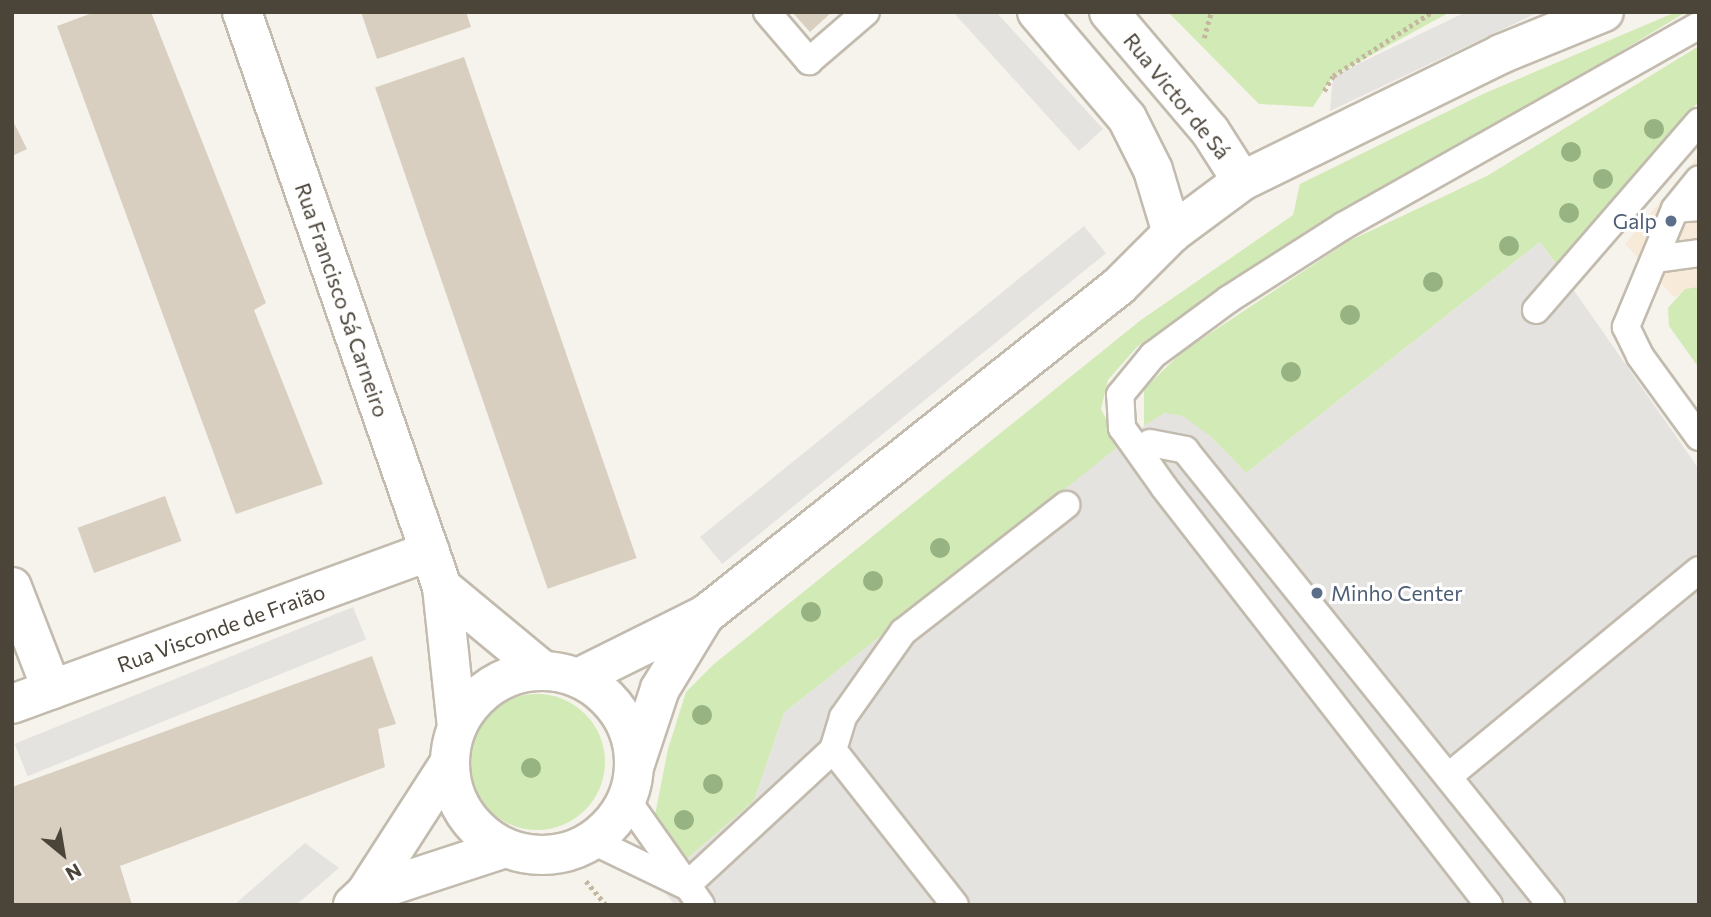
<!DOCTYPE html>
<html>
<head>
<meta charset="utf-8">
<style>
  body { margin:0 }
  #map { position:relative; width:1711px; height:917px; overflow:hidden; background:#f6f3ec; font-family:Commissioner,sans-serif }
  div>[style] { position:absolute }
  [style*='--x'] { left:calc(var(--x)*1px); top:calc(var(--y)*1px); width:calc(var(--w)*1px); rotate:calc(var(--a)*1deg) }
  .commercial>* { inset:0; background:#f7ead8 }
  .green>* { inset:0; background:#d2eab5 }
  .round { border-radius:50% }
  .parking>* { inset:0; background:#e5e3e0; transform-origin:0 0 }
  .building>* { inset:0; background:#d8cfc1; transform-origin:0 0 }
  .path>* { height:4.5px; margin-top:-2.25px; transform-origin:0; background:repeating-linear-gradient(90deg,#c4b79f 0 3.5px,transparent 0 7px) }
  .roads { filter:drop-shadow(2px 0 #c2bbae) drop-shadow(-2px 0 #c2bbae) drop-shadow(0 2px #c2bbae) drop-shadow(0 -2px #c2bbae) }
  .service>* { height:26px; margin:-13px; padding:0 13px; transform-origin:13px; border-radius:13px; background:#fff }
  .minor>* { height:38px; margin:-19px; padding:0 19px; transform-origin:19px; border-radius:19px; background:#fff }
  .minor>.ring { margin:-19px; padding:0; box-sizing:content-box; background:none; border:38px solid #fff; border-radius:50% }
  .trees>* { width:20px; height:20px; margin:-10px; border-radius:50%; background:#97b381 }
  .dots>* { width:19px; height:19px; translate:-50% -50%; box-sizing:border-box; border:4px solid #fff; border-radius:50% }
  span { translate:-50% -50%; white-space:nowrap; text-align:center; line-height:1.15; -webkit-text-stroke:6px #fff; paint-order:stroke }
  .street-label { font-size:21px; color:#4b4439 }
  .service-label { font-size:21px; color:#4e5e75 }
  .right { translate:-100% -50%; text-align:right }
  .left { translate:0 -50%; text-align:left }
  .frame { position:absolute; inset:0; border:14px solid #4b4439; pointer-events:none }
  .north { position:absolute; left:28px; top:819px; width:70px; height:70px; -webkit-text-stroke:5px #fff; paint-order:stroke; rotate:150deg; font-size:19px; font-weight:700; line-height:28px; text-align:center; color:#4b4439 }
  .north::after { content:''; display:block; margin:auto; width:24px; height:32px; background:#4b4439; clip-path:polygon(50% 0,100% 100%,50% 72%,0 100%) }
</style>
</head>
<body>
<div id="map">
  <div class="commercial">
    <i style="clip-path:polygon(1699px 155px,1699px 287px,1674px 297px,1625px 244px)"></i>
  </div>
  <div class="green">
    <i style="clip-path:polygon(1168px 12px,1450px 12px,1333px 76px,1313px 107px,1259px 104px)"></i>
    <i style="clip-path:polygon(1676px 12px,1686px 12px,1423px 171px,1314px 226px,1137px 347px,1108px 380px,1101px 409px,1120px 446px,784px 713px,754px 801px,658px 884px,650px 840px,668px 749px,686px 692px,714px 664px,1141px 320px,1293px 215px,1300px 184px,1483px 94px)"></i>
    <i style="clip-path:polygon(1699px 46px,1699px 101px,1559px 268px,1540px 242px,1246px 473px,1210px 436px,1165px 413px,1144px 426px,1144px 389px,1182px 352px,1349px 241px,1487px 176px)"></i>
    <i style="clip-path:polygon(1699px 287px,1699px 368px,1669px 326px,1668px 308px,1685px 289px)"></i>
    <i class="round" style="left:469px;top:694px;width:136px;height:136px"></i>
  </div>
  <div class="parking">
    <i style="clip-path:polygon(953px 12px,996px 12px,1103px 129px,1079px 151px)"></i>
    <i style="clip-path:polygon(1466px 12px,1539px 12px,1330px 111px,1333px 76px)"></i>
    <i style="left:1084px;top:226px;width:35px;height:494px;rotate:51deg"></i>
    <i style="clip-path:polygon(1540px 242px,1699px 469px,1699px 905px,675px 905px,658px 884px,754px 801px,784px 713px,1144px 426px,1165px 413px,1183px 416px,1210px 436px,1246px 473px)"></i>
    <i style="left:353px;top:607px;width:35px;height:365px;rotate:68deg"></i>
    <i style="clip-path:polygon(305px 843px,339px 868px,296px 905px,234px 905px)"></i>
  </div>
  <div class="building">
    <i style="clip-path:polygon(95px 12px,151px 12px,266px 303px,254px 310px,323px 484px,236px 514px,57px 26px)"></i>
    <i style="clip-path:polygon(361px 12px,466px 12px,471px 27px,377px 59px)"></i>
    <i style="clip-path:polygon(792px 12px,832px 12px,810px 32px)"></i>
    <i style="left:464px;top:57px;width:530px;height:94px;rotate:71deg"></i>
    <i style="clip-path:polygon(12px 119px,27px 149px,12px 156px)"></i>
    <i style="left:165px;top:496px;width:48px;height:93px;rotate:70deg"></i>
    <i style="clip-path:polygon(372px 656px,396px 724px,378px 729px,385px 767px,120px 866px,132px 905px,13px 905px,12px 787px)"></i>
  </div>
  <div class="path">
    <i style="--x:1204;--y:38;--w:27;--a:-75"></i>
    <i style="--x:1324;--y:91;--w:17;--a:-59"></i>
    <i style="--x:1333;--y:76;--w:118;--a:-32.9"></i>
    <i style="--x:586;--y:881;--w:31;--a:50"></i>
  </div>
  <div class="roads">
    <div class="service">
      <i style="--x:767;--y:12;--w:65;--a:49.4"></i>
      <i style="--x:809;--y:61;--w:75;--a:-40.7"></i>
      <i style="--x:1699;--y:207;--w:24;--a:175"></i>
      <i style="--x:1675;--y:209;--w:128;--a:112.6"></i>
      <i style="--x:1626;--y:327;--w:32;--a:64"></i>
      <i style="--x:1640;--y:356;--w:100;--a:53.9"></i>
      <i style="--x:1675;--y:209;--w:38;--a:-51"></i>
      <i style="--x:1655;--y:259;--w:44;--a:-7.8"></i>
      <i style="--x:1536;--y:310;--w:249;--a:-49.1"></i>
      <i style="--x:1150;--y:443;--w:36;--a:11"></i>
      <i style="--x:1185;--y:450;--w:584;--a:51.19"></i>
      <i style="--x:833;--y:750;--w:197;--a:51.8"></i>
      <i style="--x:1449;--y:776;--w:324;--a:-39.5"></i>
      <i style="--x:627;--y:800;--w:128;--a:54.8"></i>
      <i style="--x:593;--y:841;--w:99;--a:25.8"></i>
      <i style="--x:686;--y:886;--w:200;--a:-42.8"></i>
      <i style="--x:833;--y:750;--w:34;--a:-73"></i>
      <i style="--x:843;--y:717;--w:104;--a:-54.8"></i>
      <i style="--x:903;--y:632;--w:207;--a:-37.9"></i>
      <i style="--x:1489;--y:905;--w:529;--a:-127.87"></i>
      <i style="--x:1164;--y:487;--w:72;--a:-125.4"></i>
      <i style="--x:1122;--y:428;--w:33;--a:-93"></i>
      <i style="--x:1120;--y:395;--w:52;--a:-50.5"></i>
      <i style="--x:1153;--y:355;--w:94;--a:-36.4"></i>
      <i style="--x:1229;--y:299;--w:135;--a:-32.6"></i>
      <i style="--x:1343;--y:226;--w:409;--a:-29.4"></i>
    </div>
    <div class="minor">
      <i style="--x:242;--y:12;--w:609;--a:70.82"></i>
      <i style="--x:442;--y:587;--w:141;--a:83.9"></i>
      <i style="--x:1037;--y:12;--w:139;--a:49.7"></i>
      <i style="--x:1127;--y:118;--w:58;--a:63.4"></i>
      <i style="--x:1153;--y:170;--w:66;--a:73.2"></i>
      <i style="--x:1109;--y:12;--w:156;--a:49.7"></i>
      <i style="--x:1210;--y:131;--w:59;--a:57.4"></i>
      <i style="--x:12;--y:587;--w:110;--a:68.8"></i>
      <i style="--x:442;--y:587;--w:131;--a:39.7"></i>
      <i class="ring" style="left:450px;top:671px;width:146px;height:146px"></i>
      <i style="--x:578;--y:678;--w:142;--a:-26.4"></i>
      <i style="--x:705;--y:615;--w:529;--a:-38.47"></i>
      <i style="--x:1119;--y:286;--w:75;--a:-45"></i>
      <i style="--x:1172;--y:233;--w:87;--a:-36.6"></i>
      <i style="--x:1242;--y:181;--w:288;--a:-26.1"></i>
      <i style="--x:1501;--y:54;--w:111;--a:-22.2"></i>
      <i style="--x:12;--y:704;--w:445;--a:-20.1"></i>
      <i style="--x:635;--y:764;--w:79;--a:-71.6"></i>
      <i style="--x:660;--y:689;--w:87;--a:-58.7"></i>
      <i style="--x:365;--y:894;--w:148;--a:-18.1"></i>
      <i style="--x:353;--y:905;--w:16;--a:-43"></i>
      <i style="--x:365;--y:894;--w:157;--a:-57.2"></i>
    </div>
  </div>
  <div class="trees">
    <i style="left:1654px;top:129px"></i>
    <i style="left:1571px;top:152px"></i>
    <i style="left:1603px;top:179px"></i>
    <i style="left:1569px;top:213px"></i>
    <i style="left:1509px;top:246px"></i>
    <i style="left:1433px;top:282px"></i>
    <i style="left:1350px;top:315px"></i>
    <i style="left:1291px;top:372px"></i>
    <i style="left:940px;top:548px"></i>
    <i style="left:873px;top:581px"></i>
    <i style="left:811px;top:612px"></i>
    <i style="left:702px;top:715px"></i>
    <i style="left:531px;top:768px"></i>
    <i style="left:713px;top:784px"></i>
    <i style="left:684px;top:820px"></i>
  </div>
  <div class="dots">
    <i style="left:1671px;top:221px;background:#5c6f8a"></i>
    <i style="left:1317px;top:593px;background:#5c6f8a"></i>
  </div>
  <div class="street-label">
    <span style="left:1177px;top:96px;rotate:51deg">Rua Victor de Sá</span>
    <span style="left:342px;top:300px;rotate:71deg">Rua Francisco Sá Carneiro</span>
    <span style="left:221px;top:628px;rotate:-20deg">Rua Visconde de Fraião</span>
  </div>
  <div class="service-label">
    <span class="right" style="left:1657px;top:221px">Galp</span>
    <span class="left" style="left:1331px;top:593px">Minho Center</span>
  </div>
  <div class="frame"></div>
  <div class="north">N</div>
</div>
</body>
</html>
